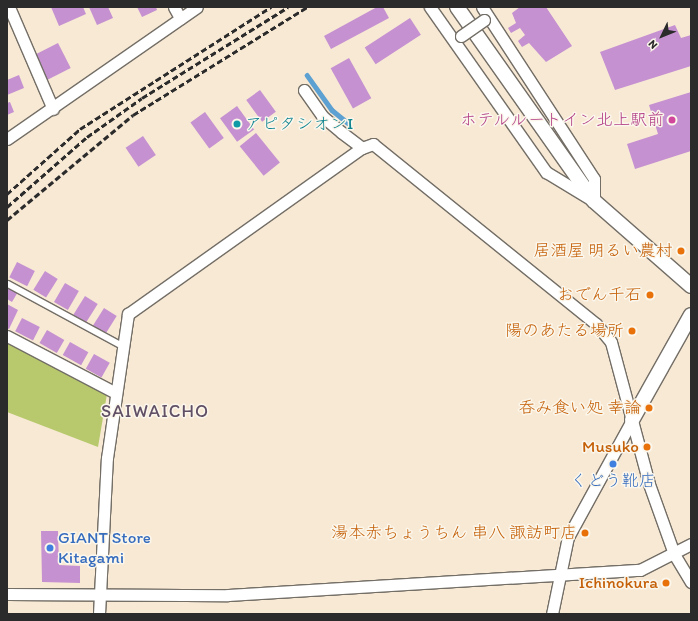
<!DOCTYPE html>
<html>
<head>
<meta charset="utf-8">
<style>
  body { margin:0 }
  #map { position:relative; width:698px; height:621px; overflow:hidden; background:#f8e9d5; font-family:Itim,"Klee One",sans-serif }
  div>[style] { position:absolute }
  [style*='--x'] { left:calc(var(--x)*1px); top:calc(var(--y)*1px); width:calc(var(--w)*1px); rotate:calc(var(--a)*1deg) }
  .green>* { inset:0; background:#b7c96c }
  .stream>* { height:4.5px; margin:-2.25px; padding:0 2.25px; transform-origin:2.25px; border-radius:2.25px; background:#5ca1d1 }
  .building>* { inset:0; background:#c591d0; transform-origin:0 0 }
  .roads { filter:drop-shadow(1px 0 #736e66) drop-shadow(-1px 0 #736e66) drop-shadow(0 1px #736e66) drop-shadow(0 -1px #736e66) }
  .service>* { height:5.5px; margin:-2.75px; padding:0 2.75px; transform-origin:2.75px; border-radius:2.75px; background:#fff }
  .minor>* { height:11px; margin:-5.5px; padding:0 5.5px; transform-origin:5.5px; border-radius:5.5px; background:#fff }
  .tertiary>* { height:14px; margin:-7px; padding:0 7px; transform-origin:7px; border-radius:7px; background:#fff }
  .rail>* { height:3px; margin-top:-1.5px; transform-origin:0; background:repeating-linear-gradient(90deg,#2b2b2b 0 6px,transparent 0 9px) }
  .bridges { filter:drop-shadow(1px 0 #736e66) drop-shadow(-1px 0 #736e66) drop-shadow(0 1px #736e66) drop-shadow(0 -1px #736e66) }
  .minor-bridge>* { height:11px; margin:-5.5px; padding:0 5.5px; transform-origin:5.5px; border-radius:5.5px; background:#fff }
  .dots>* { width:11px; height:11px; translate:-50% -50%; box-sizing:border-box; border:2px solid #fbf7ec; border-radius:50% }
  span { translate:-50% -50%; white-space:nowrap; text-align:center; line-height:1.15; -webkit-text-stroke:3px #fbf7ec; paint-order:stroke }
  .hotel-label { font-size:17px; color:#b23c85 }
  .right { translate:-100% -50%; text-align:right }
  .culture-label { font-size:17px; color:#0d838f }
  .left { translate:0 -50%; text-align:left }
  .food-label { font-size:17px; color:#c56008 }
  .shop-label { font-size:17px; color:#366cbe }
  .neighbourhood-label { font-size:18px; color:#614f65; letter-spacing:1px }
  .frame { position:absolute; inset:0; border:8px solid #2b2b2b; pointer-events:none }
  .north { position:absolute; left:642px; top:16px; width:40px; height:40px; -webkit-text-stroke:3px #fbf7ec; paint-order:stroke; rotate:227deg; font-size:11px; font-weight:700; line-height:16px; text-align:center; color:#2b2b2b }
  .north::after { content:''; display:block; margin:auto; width:14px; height:18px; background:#2b2b2b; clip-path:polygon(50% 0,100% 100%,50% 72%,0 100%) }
</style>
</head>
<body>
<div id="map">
  <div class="green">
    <i style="clip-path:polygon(7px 340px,107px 394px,98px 447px,7px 412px)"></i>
  </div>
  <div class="stream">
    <i style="--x:307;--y:75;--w:43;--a:54.5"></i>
    <i style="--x:332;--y:110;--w:21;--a:39"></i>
  </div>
  <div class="building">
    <i style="clip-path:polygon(51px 7px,83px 7px,86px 14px,59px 26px)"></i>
    <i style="clip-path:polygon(89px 7px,108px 7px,113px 18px,97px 25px)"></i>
    <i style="clip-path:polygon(137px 7px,156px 7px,157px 10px,142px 17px)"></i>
    <i style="clip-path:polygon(377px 7px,383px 7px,389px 18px,331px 49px,324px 36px)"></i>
    <i style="clip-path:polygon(520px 7px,546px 7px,572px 46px,546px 62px,529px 43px,522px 47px,518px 41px,525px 35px,520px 28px,511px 33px,508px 28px,516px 23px,512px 13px)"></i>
    <i style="left:410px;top:18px;width:20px;height:54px;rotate:57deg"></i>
    <i style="clip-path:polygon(675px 25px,681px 38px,691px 35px,691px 66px,615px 90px,600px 52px)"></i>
    <i style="left:58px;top:43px;width:28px;height:26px;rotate:63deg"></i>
    <i style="left:349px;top:58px;width:46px;height:21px;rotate:61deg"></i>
    <i style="clip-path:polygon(19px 75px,24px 88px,7px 95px,7px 80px)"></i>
    <i style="left:260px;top:90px;width:27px;height:17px;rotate:54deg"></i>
    <i style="clip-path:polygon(691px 92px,691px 151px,635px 169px,627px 144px,658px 134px,649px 105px)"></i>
    <i style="clip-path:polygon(10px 102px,14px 112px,7px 115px,7px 103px)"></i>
    <i style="left:237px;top:106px;width:29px;height:21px;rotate:54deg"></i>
    <i style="left:205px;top:112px;width:32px;height:18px;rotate:54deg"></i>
    <i style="left:256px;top:133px;width:38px;height:21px;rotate:51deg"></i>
    <i style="left:143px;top:136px;width:23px;height:21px;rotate:56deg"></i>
    <i style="left:17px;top:262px;width:20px;height:17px;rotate:27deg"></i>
    <i style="left:45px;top:271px;width:15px;height:22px;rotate:32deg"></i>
    <i style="clip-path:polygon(7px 283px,19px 290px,12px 302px,7px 299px)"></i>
    <i style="left:65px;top:283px;width:16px;height:22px;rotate:30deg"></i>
    <i style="left:85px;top:296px;width:15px;height:22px;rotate:32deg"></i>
    <i style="clip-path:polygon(7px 304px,18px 310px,9px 329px,7px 328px)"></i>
    <i style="left:104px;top:308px;width:15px;height:21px;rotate:32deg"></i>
    <i style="left:22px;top:318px;width:20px;height:15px;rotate:27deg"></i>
    <i style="left:47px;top:330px;width:20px;height:15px;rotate:30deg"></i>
    <i style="left:70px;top:342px;width:21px;height:15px;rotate:29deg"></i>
    <i style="left:94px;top:354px;width:18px;height:17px;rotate:29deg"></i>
    <i style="clip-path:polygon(41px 531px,58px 531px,59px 565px,80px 566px,80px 583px,42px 582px)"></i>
  </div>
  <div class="roads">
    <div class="service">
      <i style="--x:8;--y:284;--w:128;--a:28.4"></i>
    </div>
    <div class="minor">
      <i style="--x:9;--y:7;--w:111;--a:66.7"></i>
      <i style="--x:174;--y:7;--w:13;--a:61"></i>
      <i style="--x:430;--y:7;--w:202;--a:54.9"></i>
      <i style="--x:546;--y:172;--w:54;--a:31.3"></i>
      <i style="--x:482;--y:7;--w:205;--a:56.9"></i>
      <i style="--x:594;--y:179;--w:22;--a:90"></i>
      <i style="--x:304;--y:90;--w:32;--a:55"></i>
      <i style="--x:322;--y:116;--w:25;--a:40"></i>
      <i style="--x:341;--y:132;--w:26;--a:37"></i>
      <i style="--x:362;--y:148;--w:12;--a:-20"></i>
      <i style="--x:373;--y:144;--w:287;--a:38.9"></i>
      <i style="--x:596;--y:324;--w:23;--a:50"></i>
      <i style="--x:611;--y:342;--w:147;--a:75"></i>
      <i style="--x:649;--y:484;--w:74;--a:70.3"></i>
      <i style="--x:674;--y:554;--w:33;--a:59"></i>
      <i style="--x:7;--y:139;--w:231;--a:-34.8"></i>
      <i style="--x:7;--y:336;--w:121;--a:27.6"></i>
      <i style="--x:7;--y:594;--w:221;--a:0.3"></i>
      <i style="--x:228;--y:595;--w:413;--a:-3.5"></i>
      <i style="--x:640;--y:570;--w:57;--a:-27"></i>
      <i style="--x:99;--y:614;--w:156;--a:-87.1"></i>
      <i style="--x:107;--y:458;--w:146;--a:-81.7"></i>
      <i style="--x:128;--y:314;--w:287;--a:-35.4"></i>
      <i style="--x:552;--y:614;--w:79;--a:-78.3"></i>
      <i style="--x:568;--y:537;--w:133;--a:-61.3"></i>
    </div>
    <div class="tertiary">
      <i style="--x:457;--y:7;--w:237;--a:54.8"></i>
      <i style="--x:594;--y:201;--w:129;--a:41.2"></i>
      <i style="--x:632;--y:420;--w:120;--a:-60.7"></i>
    </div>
  </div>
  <div class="rail">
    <i style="--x:7;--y:194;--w:98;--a:-41.7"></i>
    <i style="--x:80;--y:129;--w:227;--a:-32.6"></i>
    <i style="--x:7;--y:207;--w:106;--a:-41.2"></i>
    <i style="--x:87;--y:137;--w:67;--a:-35.3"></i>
    <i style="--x:142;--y:98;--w:172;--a:-31.9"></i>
    <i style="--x:7;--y:220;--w:164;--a:-39.8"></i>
    <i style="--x:133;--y:115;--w:205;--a:-31.8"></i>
  </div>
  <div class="bridges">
    <div class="minor-bridge">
      <i style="--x:461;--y:36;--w:28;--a:-35"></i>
    </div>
  </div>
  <div class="dots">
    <i style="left:672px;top:120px;background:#d1479c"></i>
    <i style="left:237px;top:124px;background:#0f9aa8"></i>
    <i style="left:681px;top:251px;background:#e8710a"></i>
    <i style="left:650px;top:295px;background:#e8710a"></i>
    <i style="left:632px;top:331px;background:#e8710a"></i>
    <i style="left:649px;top:408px;background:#e8710a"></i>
    <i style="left:647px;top:447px;background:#e8710a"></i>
    <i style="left:613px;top:464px;background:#3f7fe0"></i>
    <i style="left:585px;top:533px;background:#e8710a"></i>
    <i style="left:50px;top:548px;background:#3f7fe0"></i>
    <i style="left:666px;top:583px;background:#e8710a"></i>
  </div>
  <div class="hotel-label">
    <span class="right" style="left:664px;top:120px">ホテルルートイン北上駅前</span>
  </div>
  <div class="culture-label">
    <span class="left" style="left:245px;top:124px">アピタシオンI</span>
  </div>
  <div class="food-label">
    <span class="right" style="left:673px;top:251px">居酒屋 明るい農村</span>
    <span class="right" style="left:642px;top:295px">おでん千石</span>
    <span class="right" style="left:624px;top:331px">陽のあたる場所</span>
    <span class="right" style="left:641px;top:408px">呑み食い処 幸論</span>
    <span class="right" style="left:639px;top:447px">Musuko</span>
    <span class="right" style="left:577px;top:533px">湯本赤ちょうちん 串八 諏訪町店</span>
    <span class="right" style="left:658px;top:583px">Ichinokura</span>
  </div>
  <div class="shop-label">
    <span style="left:613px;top:481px">くどう靴店</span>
    <span class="left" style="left:58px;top:548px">GIANT Store<br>Kitagami</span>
  </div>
  <div class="neighbourhood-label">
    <span style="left:155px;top:411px">SAIWAICHO</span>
  </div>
  <div class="frame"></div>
  <div class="north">N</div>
</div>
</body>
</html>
